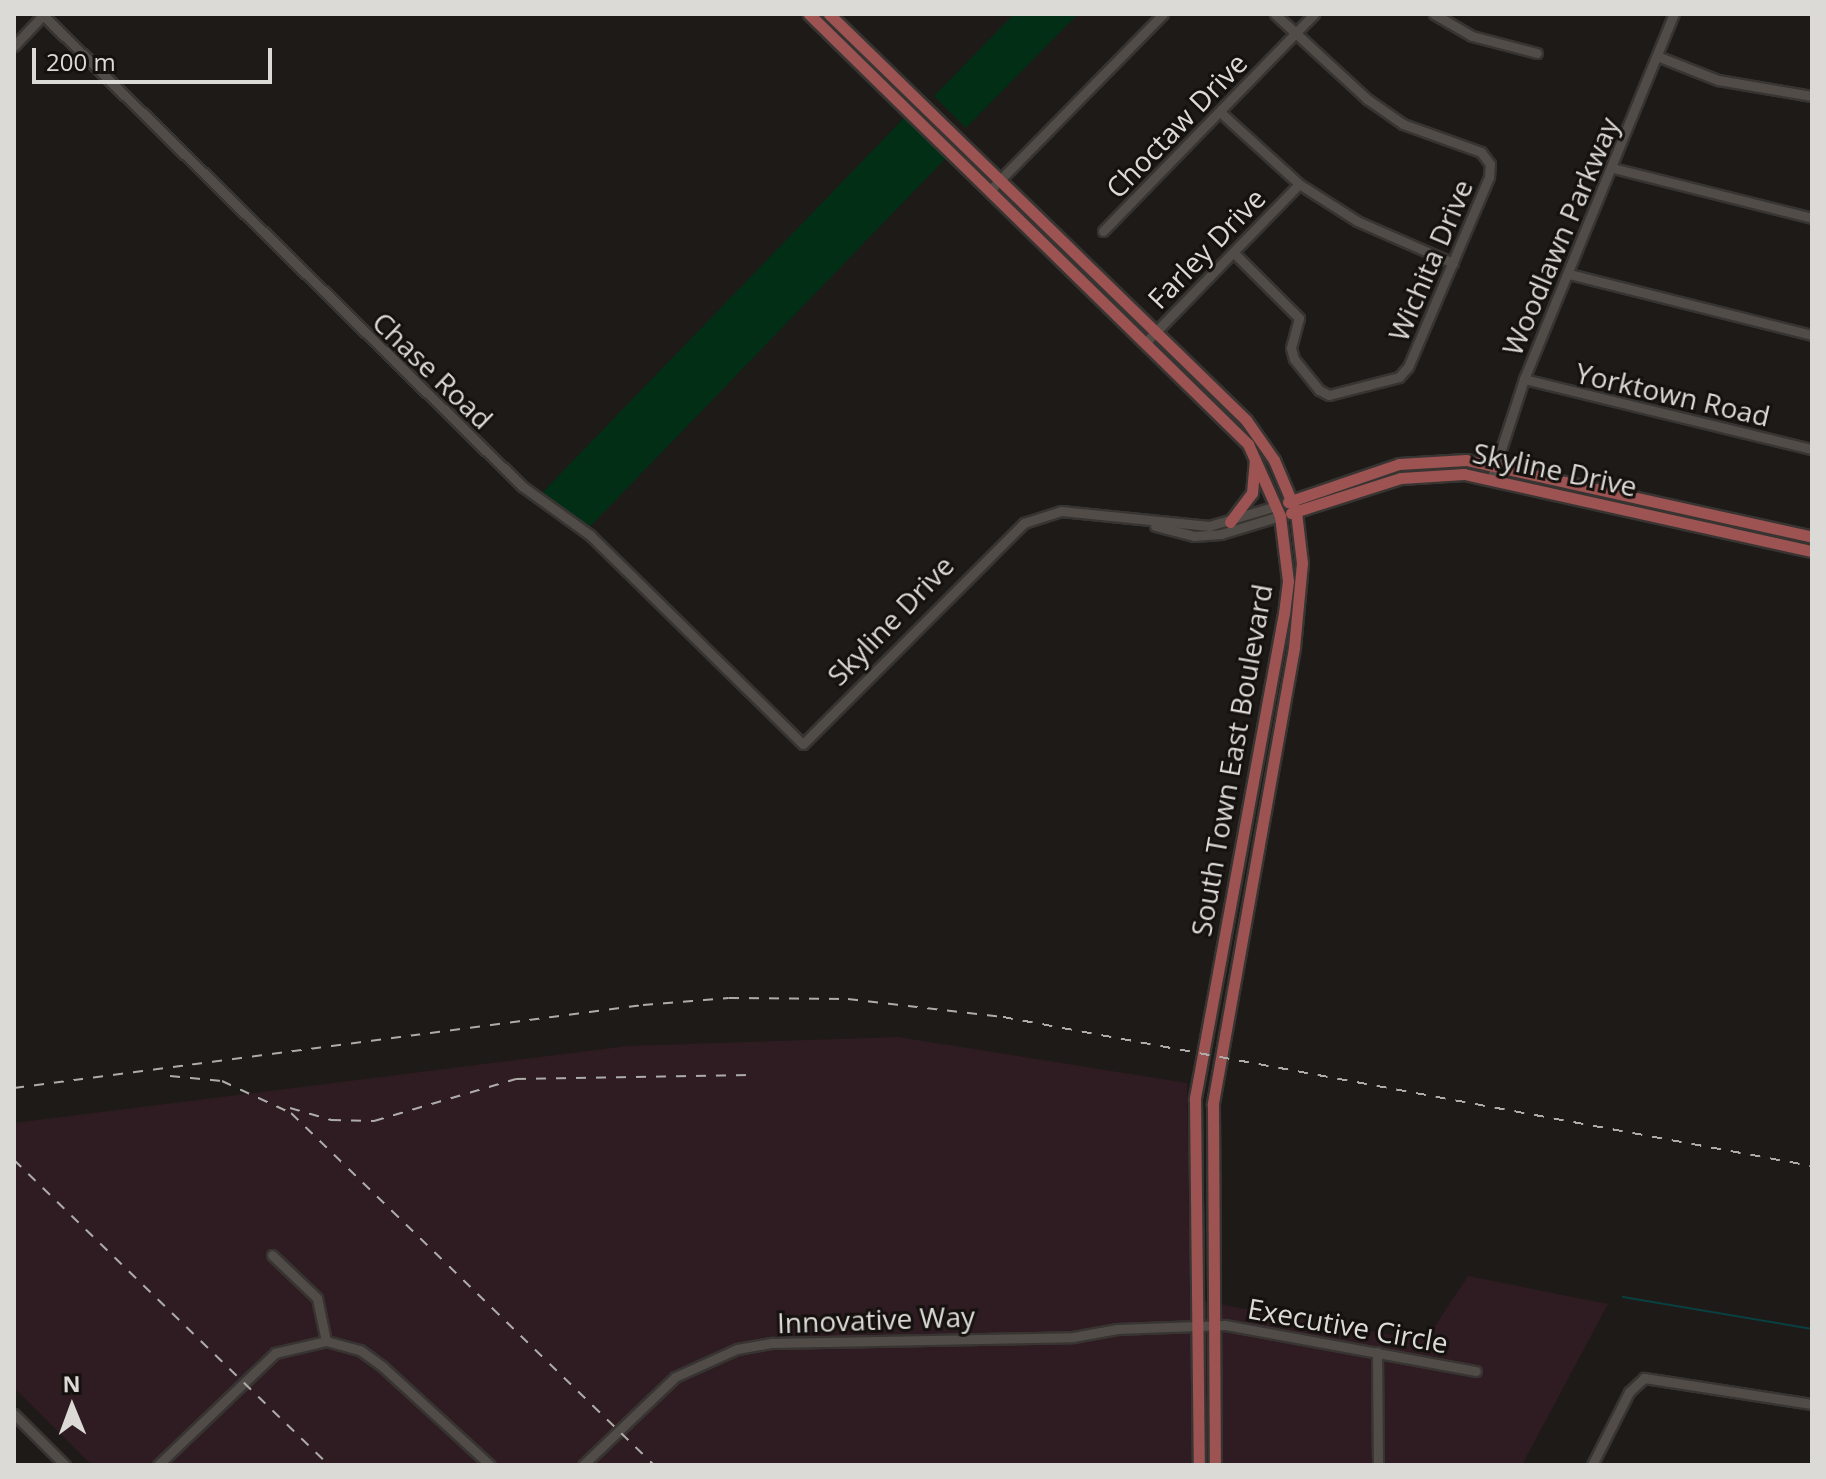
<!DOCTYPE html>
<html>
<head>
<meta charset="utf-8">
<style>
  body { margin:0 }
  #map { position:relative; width:1826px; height:1479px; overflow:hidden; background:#1e1a17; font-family:"Open Sans",sans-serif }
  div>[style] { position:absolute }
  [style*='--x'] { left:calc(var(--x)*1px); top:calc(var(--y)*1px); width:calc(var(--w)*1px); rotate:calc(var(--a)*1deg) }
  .industrial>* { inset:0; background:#2e1c22 }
  .green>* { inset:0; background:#022e16; transform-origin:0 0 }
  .stream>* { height:2px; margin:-1px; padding:0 1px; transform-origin:1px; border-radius:1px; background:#094040 }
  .roads { filter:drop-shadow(2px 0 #373432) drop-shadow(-2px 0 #373432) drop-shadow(0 2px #373432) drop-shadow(0 -2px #373432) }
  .minor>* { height:9px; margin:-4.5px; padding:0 4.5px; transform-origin:4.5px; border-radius:4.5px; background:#514c48 }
  .major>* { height:11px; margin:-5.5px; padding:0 5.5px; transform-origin:5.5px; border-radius:5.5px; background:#9c5352 }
  .rail>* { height:2px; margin-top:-1px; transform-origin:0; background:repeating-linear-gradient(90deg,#aeaca9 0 10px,transparent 0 20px) }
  span { translate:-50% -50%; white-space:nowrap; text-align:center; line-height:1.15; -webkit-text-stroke:6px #15110e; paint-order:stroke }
  .street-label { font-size:28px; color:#dcdad7 }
  .frame { position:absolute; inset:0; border:16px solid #dcdad7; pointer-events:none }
  .north { position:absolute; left:32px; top:1367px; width:80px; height:80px; -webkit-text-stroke:6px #15110e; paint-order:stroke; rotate:359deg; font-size:22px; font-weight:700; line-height:32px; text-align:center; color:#dcdad7 }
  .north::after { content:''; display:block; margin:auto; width:28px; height:36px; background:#dcdad7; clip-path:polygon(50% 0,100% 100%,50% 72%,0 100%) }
  .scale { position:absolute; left:32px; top:48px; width:240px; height:36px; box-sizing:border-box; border:4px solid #dcdad7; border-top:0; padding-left:10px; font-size:24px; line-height:28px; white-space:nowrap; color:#dcdad7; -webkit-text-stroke:6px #15110e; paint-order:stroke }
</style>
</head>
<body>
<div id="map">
  <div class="industrial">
    <i style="clip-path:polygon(898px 1037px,1187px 1083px,1190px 1299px,1415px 1339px,1433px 1329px,1468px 1276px,1608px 1304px,1522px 1465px,92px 1465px,14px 1388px,14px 1123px,628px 1046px)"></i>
  </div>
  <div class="green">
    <i style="clip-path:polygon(1014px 14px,1078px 14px,966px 128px,934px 96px)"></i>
    <i style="left:904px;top:118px;width:58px;height:520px;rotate:44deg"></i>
  </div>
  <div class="stream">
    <i style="--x:1623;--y:1297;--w:192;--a:9.6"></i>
  </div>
  <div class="roads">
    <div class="minor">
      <i style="--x:1434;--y:14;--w:44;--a:30.1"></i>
      <i style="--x:1472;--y:36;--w:67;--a:14.7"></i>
      <i style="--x:43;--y:15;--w:672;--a:44.52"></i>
      <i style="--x:522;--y:486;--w:84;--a:35.8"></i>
      <i style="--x:590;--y:535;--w:298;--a:44.5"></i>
      <i style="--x:803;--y:744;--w:313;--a:-45"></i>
      <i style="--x:1024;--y:523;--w:39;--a:-18"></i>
      <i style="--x:1061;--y:511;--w:149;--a:5.8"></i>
      <i style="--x:1209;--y:526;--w:70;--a:-16.6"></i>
      <i style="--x:14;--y:46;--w:44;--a:-46.8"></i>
      <i style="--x:1657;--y:56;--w:66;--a:21.5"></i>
      <i style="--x:1718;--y:80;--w:95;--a:9.7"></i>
      <i style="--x:1220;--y:112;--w:107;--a:42.3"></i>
      <i style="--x:1299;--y:184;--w:69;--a:32.5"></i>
      <i style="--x:1357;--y:221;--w:105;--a:23.6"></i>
      <i style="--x:1613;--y:168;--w:205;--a:14.1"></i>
      <i style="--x:990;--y:190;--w:247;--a:-45.5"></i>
      <i style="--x:1103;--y:231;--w:303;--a:-45.8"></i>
      <i style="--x:1234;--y:253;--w:92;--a:45"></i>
      <i style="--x:1299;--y:318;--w:31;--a:105"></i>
      <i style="--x:1291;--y:348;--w:11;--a:75"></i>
      <i style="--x:1294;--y:359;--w:40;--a:51"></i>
      <i style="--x:1319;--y:390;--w:11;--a:27"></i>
      <i style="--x:1329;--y:395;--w:72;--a:-14.4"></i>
      <i style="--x:1399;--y:377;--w:13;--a:-48"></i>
      <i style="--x:1408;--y:367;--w:207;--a:-66.9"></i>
      <i style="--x:1489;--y:177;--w:13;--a:-86"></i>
      <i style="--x:1490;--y:164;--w:15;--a:-127"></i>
      <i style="--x:1481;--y:152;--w:83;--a:-160.3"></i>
      <i style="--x:1403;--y:124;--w:44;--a:-145.2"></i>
      <i style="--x:1367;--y:99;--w:125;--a:-137.3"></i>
      <i style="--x:1569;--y:274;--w:251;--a:14.1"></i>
      <i style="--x:1145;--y:343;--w:221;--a:-45.9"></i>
      <i style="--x:1524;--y:379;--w:296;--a:13.7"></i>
      <i style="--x:1492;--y:477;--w:103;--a:-71.9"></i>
      <i style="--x:1524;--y:379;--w:395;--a:-67.7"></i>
      <i style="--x:1155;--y:526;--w:40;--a:14.4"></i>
      <i style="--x:1194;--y:536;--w:27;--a:-4"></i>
      <i style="--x:1221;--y:534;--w:62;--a:-17"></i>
      <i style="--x:272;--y:1255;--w:62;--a:43.7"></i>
      <i style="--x:317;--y:1298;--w:44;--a:78.2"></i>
      <i style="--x:1377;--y:1352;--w:113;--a:89.5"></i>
      <i style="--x:14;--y:1414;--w:72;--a:45"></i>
      <i style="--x:158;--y:1465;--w:162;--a:-43.7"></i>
      <i style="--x:275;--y:1353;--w:52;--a:-13.2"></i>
      <i style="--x:326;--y:1341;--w:35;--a:15"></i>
      <i style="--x:360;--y:1350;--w:29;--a:36"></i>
      <i style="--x:383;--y:1367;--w:145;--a:42.5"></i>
      <i style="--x:583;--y:1465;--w:127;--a:-43.7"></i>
      <i style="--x:675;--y:1377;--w:68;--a:-24.3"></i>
      <i style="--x:737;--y:1349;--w:36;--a:-10"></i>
      <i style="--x:772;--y:1343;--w:301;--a:-1.1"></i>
      <i style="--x:1073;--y:1337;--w:45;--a:-10.3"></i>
      <i style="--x:1117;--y:1329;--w:108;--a:-2.1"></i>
      <i style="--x:1225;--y:1325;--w:255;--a:10.4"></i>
      <i style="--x:1592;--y:1465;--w:82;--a:-63.1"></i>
      <i style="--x:1629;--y:1392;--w:21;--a:-43"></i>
      <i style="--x:1644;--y:1378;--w:170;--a:8.8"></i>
    </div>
    <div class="major">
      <i style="--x:809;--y:14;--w:615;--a:44.41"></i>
      <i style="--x:1248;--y:444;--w:79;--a:66"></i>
      <i style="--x:1280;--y:516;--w:65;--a:83"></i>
      <i style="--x:1288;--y:581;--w:32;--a:97"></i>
      <i style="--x:1284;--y:613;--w:494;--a:100.4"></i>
      <i style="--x:1195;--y:1099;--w:366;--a:89.4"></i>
      <i style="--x:829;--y:14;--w:582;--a:44.23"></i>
      <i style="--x:1246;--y:420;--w:49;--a:55"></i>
      <i style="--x:1274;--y:460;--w:56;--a:67.1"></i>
      <i style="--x:1296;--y:512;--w:51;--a:83.3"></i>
      <i style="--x:1302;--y:563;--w:85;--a:95.4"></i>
      <i style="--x:1294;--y:648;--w:463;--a:100.1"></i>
      <i style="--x:1213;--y:1104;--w:361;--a:89.7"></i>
      <i style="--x:1288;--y:502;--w:117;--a:-18.9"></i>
      <i style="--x:1399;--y:464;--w:67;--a:-3.4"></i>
      <i style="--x:1466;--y:460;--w:354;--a:12.5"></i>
      <i style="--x:1291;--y:513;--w:115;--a:-17.7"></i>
      <i style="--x:1401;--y:478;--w:63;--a:-3.6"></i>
      <i style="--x:1464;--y:474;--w:356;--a:12.5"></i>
      <i style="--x:1230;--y:522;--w:36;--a:-53"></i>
      <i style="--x:1252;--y:493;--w:33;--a:-85"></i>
    </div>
  </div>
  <div class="rail">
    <i style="--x:170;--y:1076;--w:52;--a:5.5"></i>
    <i style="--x:222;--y:1081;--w:76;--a:24.9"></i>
    <i style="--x:291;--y:1113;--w:506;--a:44.12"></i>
    <i style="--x:14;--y:1088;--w:634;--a:-7.52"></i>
    <i style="--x:643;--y:1005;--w:86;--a:-4.7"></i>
    <i style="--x:729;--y:998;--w:119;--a:0.5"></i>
    <i style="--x:848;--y:999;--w:156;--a:6.6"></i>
    <i style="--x:1003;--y:1017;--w:823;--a:10.44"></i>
    <i style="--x:290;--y:1108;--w:43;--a:16.3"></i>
    <i style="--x:331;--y:1120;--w:43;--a:1.3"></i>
    <i style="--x:374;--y:1121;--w:148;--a:-16.5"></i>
    <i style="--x:516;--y:1079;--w:235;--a:-1"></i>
    <i style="--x:14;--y:1160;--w:438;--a:44.1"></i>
  </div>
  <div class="street-label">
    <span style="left:1176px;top:125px;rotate:-46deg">Choctaw Drive</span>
    <span style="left:1560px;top:236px;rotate:-67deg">Woodlawn Parkway</span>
    <span style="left:1206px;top:248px;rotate:-46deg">Farley Drive</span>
    <span style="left:1430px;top:260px;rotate:-67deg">Wichita Drive</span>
    <span style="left:433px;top:370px;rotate:44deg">Chase Road</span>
    <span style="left:1673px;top:394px;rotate:13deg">Yorktown Road</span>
    <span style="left:1555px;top:469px;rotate:12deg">Skyline Drive</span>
    <span style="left:890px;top:620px;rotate:-46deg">Skyline Drive</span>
    <span style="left:1231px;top:760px;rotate:-80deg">South Town East Boulevard</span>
    <span style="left:876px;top:1319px;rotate:-2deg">Innovative Way</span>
    <span style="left:1348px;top:1325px;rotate:10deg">Executive Circle</span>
  </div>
  <div class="frame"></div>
  <div class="north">N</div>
  <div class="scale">200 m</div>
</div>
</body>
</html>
